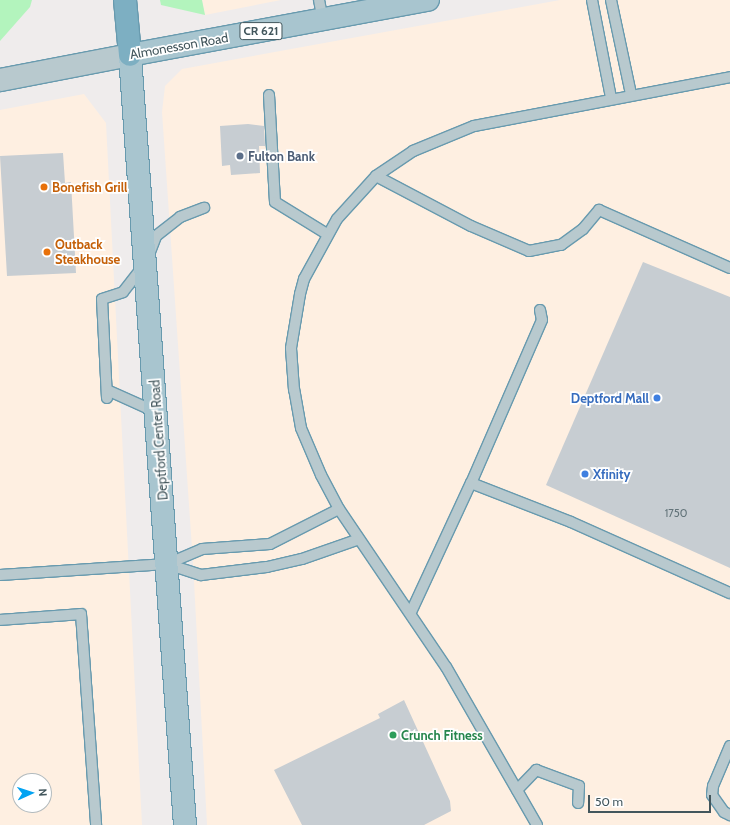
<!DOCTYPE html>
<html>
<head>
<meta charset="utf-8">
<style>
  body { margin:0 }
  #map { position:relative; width:730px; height:825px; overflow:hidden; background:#efecec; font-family:Cabin,sans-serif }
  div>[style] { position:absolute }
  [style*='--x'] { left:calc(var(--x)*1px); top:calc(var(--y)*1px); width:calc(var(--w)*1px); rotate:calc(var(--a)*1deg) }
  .commercial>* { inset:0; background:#feefe1 }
  .green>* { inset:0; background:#b3f4bd }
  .building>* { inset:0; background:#c7cdd2 }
  .roads { filter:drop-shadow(1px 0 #689aae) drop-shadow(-1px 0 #689aae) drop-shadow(0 1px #689aae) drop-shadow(0 -1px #689aae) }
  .service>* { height:10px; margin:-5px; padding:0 5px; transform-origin:5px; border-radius:5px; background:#b8c9ce }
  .tertiary>* { height:22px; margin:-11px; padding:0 11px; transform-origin:11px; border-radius:11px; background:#b8c9ce }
  .primary>* { height:22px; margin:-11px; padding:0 11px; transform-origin:11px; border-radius:11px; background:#a8c5cf }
  .motorway>* { height:22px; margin:-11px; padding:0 11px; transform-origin:11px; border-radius:11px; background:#7dafc2 }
  .dots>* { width:11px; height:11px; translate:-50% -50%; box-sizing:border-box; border:2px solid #fff; border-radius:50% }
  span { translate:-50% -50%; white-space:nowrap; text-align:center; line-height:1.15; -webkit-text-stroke:3.5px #fff; paint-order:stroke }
  .number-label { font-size:11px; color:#63747a }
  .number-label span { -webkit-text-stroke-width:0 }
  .shield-label span { padding:1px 3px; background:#fff; border:1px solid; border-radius:3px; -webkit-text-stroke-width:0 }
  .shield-label { font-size:12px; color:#42565c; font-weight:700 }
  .street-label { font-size:13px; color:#42565c }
  .service-label { font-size:13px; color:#4e5e75; font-weight:700 }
  .left { translate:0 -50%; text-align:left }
  .food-label { font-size:13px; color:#c56008; font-weight:700 }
  .shop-label { font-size:13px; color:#366cbe; font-weight:700 }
  .right { translate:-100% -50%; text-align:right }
  .leisure-label { font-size:13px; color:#27864d; font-weight:700 }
  .north { position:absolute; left:12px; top:773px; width:40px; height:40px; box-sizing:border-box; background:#fff; border:1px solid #b3bbbe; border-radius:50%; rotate:87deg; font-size:11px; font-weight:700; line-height:16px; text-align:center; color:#42565c }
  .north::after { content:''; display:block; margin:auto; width:14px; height:18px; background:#03a3f2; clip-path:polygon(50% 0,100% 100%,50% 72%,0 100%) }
  .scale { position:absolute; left:588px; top:795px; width:123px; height:18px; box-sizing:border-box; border:2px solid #42565c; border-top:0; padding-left:5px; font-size:12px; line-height:14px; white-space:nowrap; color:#42565c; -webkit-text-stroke:3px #fff; paint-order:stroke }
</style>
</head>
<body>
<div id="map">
  <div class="commercial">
    <i style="clip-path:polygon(202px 0,281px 0,205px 15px)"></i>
    <i style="clip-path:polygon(560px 0,730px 0,730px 825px,207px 825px,193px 563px,162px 112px,165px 86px,182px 69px)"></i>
    <i style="clip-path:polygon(evenodd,84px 94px,106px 123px,142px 825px,0 825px,0 110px,84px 94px,20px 781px,44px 781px,44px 805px,20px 805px,20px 781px)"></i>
  </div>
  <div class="green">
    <i style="clip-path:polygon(0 0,32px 0,30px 7px,0 41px)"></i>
    <i style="clip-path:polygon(160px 0,202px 0,205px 15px,161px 5px)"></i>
  </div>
  <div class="building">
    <i style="clip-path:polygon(248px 124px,264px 126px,265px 146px,259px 146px,260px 173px,231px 175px,230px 165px,222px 166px,220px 126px)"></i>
    <i style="clip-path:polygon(63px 153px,65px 183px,71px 182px,76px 273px,7px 276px,0 156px)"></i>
    <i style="clip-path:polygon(643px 262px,730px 297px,730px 568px,546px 485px)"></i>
    <i style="clip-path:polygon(404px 700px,450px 801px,451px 811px,424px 825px,302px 825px,274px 770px,380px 718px,378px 714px)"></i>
  </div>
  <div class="roads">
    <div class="service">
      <i style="--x:319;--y:0;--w:20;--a:79"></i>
      <i style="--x:592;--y:0;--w:100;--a:79"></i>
      <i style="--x:611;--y:0;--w:96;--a:78"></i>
      <i style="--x:269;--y:95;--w:107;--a:86.8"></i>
      <i style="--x:275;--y:202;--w:61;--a:31.6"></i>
      <i style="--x:376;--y:176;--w:107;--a:27.8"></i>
      <i style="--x:471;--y:226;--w:63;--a:23.3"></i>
      <i style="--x:529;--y:251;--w:33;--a:-11"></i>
      <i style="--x:561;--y:245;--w:27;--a:-36"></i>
      <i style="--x:583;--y:229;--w:25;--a:-50"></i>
      <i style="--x:599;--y:210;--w:143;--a:23.9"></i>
      <i style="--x:150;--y:252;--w:17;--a:-69"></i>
      <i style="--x:156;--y:236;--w:31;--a:-38"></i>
      <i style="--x:180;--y:217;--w:26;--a:-21"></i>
      <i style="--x:540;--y:310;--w:10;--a:79"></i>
      <i style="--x:542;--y:320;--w:178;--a:113.5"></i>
      <i style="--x:471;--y:483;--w:107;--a:21.3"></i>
      <i style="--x:571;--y:522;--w:174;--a:24.1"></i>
      <i style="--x:107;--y:390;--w:54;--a:24.2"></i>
      <i style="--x:107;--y:398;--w:99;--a:-92.9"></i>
      <i style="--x:102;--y:299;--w:22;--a:-18"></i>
      <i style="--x:123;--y:292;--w:31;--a:-52"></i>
      <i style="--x:167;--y:564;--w:36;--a:18"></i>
      <i style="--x:201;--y:575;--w:66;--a:-6.9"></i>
      <i style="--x:267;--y:567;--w:36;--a:-13"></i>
      <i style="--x:302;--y:559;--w:60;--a:-19.3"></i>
      <i style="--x:0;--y:575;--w:167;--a:-3.8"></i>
      <i style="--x:167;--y:564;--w:38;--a:-23"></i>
      <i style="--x:202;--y:549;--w:68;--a:-4.2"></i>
      <i style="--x:270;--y:544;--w:77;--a:-26.9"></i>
      <i style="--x:411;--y:612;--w:142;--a:-65.1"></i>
      <i style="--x:0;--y:620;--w:81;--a:-4.2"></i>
      <i style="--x:81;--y:614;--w:212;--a:85.9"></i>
      <i style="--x:730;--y:746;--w:43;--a:113"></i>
      <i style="--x:713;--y:786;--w:9;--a:96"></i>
      <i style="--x:712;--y:795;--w:21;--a:55"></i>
      <i style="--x:724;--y:812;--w:7;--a:27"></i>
      <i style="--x:517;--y:790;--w:28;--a:-46"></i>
      <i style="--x:536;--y:770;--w:46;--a:20.4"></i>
      <i style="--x:579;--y:786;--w:17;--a:93"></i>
      <i style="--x:537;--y:825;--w:182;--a:-119.9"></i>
      <i style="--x:446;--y:667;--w:191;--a:-124.1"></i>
      <i style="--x:339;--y:509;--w:38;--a:-118"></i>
      <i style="--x:321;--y:475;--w:51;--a:-113.1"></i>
      <i style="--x:301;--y:428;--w:39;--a:-100"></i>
      <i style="--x:294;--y:390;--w:42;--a:-94.1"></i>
      <i style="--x:291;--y:348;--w:55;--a:-80.5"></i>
      <i style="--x:300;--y:294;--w:16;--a:-75"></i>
      <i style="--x:304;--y:279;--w:68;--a:-61.2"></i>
      <i style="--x:337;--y:219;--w:58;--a:-47.8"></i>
      <i style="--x:376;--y:176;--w:45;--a:-34"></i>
      <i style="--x:413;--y:151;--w:66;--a:-22.3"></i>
      <i style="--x:474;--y:126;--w:261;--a:-10.8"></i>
    </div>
    <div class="tertiary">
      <i style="--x:0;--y:80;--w:132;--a:-10.9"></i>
    </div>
    <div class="primary">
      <i style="--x:185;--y:825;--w:772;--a:-94.09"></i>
      <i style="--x:130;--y:55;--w:303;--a:-10.5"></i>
    </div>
    <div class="motorway">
      <i style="--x:125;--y:0;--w:55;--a:84.8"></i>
    </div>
  </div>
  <div class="dots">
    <i style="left:240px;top:156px;background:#5c6f8a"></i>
    <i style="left:44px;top:187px;background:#e8710a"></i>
    <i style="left:47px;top:252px;background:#e8710a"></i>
    <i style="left:657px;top:398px;background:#3f7fe0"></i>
    <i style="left:585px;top:474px;background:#3f7fe0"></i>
    <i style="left:393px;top:735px;background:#2e9e5b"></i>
  </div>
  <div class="number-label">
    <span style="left:676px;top:513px">1750</span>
  </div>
  <div class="shield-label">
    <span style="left:261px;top:31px">CR 621</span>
  </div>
  <div class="street-label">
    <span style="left:179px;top:46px;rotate:-10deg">Almonesson Road</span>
    <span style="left:159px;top:440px;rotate:-94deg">Deptford Center Road</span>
  </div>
  <div class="service-label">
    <span class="left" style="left:248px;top:156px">Fulton Bank</span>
  </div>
  <div class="food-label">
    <span class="left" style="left:52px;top:187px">Bonefish Grill</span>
    <span class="left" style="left:55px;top:252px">Outback<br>Steakhouse</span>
  </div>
  <div class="shop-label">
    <span class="right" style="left:649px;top:398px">Deptford Mall</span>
    <span class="left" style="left:593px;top:474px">Xfinity</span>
  </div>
  <div class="leisure-label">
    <span class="left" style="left:401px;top:735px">Crunch Fitness</span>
  </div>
  <div class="north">N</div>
  <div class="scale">50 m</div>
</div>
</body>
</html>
